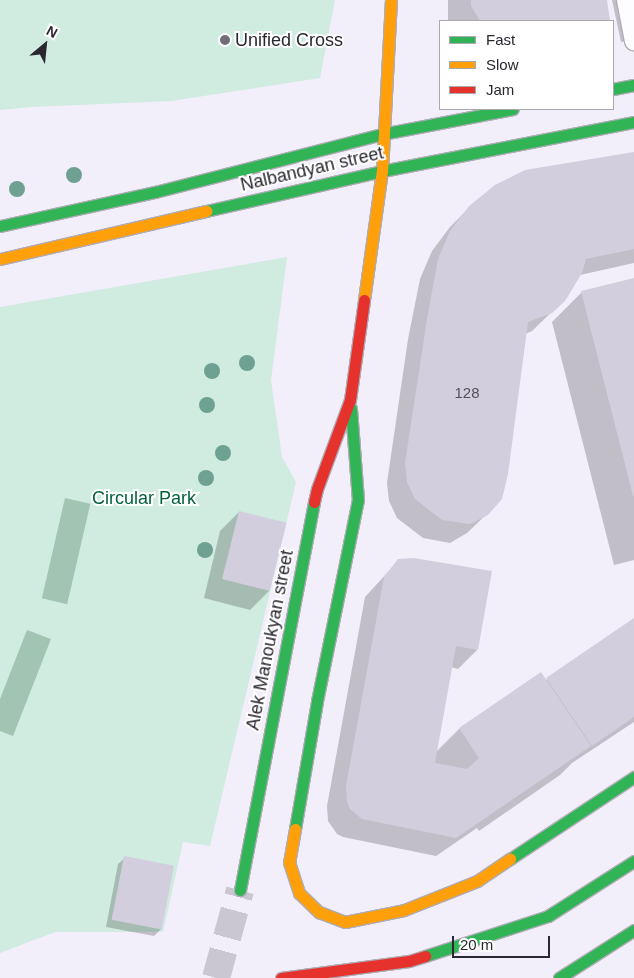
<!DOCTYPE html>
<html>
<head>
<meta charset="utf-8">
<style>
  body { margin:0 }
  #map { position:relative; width:634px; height:978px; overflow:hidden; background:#f2eefa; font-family:Helvetica,sans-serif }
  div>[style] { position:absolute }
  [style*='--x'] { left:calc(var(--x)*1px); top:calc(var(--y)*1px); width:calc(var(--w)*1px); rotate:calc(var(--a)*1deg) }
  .green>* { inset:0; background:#d0ebe0 }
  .water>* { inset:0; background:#a1c4b3; transform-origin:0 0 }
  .shadow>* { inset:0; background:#0003; transform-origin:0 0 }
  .building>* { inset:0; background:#d3cedd; transform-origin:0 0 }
  .secondary-tunnel>* { height:28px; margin-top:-14px; transform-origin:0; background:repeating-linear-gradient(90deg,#cac6d2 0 28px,transparent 0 42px) }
  .roads { filter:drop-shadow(1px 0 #afacb6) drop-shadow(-1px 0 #afacb6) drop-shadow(0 1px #afacb6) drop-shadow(0 -1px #afacb6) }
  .lane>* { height:18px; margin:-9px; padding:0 9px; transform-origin:9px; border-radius:9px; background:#fdfcfe }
  .fast>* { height:11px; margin:-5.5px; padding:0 5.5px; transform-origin:5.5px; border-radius:5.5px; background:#30b455 }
  .slow>* { height:11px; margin:-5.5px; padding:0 5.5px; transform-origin:5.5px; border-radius:5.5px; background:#ff9f0a }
  .jam>* { height:11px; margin:-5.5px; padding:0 5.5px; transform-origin:5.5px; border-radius:5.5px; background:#e5322d }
  .trees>* { width:16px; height:16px; margin:-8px; border-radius:50%; background:#6fa192 }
  .dots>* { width:14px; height:14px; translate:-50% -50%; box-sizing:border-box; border:2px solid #fff; border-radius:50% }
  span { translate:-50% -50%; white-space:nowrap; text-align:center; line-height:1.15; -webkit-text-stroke:4px #fff; paint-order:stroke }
  .number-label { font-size:15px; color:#54515b }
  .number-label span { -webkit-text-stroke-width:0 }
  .poi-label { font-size:18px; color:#2a2730 }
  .left { translate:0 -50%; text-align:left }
  .street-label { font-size:18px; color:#2a2730 }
  .park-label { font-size:18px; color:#03623d }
  .legend { position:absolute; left:439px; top:20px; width:175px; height:90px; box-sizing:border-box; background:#fff; border:1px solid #aaa9ac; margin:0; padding:6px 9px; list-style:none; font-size:15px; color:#2a2730 }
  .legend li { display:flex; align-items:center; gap:10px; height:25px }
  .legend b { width:25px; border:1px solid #aaa9ac }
  .north { position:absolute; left:20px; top:20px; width:50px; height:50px; -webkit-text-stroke:4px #fff; paint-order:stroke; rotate:28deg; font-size:14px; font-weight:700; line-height:20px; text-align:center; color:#2a2730 }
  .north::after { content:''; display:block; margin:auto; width:18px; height:22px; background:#2a2730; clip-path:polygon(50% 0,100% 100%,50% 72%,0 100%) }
  .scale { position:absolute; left:452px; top:936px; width:98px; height:22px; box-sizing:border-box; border:2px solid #2a2730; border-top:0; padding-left:6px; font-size:15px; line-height:18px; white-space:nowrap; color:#2a2730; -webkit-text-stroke:4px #fff; paint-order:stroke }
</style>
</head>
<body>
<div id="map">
  <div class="green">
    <i style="clip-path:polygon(0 0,335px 0,320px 78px,171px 101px,32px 107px,0 110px)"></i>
    <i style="clip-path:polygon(287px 257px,271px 380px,282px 457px,296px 482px,210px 846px,183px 842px,163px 932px,55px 932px,0 953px,0 307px)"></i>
  </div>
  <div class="water">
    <i style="left:65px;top:498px;width:26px;height:103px;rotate:13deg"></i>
    <i style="clip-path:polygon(27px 630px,51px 639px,13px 736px,0 731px,0 699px)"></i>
  </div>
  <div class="shadow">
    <i style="left:448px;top:0;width:158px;height:21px"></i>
    <i style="clip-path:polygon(612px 0,634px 0,634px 40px,621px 42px)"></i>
    <i style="clip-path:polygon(634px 154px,634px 263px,580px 275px,564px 300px,532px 331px,525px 334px,487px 514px,467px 533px,450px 543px,423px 538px,397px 518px,389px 501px,387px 483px,408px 339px,420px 279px,432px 251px,450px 227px,470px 207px)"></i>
    <i style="clip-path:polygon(634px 279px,634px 560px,614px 565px,552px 322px,582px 292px)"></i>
    <i style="clip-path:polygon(239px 512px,269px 591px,250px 610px,204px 598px,220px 531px)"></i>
    <i style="clip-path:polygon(399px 560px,477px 650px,458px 669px,451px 667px,435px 753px,459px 729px,541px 674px,545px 681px,634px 620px,634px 722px,572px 763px,560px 775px,479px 831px,477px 828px,436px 856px,343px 837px,337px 834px,328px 821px,327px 806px,365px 597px)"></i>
    <i style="clip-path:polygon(125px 858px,161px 929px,154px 936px,106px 927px,118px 864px)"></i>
  </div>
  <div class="building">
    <i style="clip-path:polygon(471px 0,607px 0,610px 21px,480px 21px,471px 6px)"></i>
    <i style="clip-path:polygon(634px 152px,634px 249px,586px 259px,582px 273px,565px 301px,552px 313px,528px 322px,508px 474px,502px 499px,488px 515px,470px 524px,442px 520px,415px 499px,407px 482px,405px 463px,427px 319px,438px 259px,450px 231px,469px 206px,495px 185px,525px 170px)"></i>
    <i style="clip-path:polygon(634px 278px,634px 496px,633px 496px,581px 291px)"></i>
    <i style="left:239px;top:511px;width:49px;height:70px;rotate:14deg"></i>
    <i style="clip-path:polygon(414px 558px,492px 571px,478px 650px,456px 646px,435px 763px,467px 769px,479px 758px,459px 728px,541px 672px,591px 746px,456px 838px,362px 819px,350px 809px,347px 802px,346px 786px,384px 577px,398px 559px)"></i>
    <i style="clip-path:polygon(634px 618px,634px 717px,592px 746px,546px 678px)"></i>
    <i style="left:124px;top:856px;width:51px;height:65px;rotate:11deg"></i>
  </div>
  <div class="secondary-tunnel">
    <i style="--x:216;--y:978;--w:91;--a:-74.7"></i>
  </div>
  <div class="roads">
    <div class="lane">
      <i style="--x:626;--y:0;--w:42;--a:79"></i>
    </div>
    <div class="fast">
      <i style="--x:613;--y:89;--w:21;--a:-11"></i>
      <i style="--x:206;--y:211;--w:180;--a:-12.8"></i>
      <i style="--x:382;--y:171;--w:257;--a:-11"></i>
      <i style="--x:0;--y:226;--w:159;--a:-12.4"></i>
      <i style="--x:155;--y:192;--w:234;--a:-14.3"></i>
      <i style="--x:382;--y:134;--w:133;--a:-10.8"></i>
      <i style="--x:295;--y:829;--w:130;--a:-80.2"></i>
      <i style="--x:317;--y:701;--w:205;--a:-78.5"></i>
      <i style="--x:358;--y:500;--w:92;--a:-94.4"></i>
      <i style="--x:510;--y:859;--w:149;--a:-33.5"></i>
      <i style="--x:240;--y:890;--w:395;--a:-79.2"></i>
      <i style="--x:425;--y:956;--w:129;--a:-18"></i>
      <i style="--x:548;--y:916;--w:102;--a:-32.6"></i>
      <i style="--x:559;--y:978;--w:89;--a:-32.6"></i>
    </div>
    <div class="slow">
      <i style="--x:0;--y:259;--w:212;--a:-13.1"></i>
      <i style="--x:364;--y:300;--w:130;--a:-82.1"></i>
      <i style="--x:382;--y:171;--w:171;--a:-87"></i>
      <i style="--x:295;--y:829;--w:34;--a:100"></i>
      <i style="--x:289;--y:862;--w:33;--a:72"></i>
      <i style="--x:299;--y:893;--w:28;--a:44"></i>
      <i style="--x:319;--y:912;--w:28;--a:21"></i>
      <i style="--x:345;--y:922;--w:60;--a:-11.5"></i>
      <i style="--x:404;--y:910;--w:79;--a:-21.7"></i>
      <i style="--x:477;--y:881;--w:40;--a:-34"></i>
    </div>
    <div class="jam">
      <i style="--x:314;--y:502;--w:13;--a:-77"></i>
      <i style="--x:317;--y:489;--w:95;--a:-69.7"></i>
      <i style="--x:350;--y:400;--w:101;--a:-82"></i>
      <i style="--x:281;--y:978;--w:129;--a:-7.6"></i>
      <i style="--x:409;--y:961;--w:17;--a:-17"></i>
    </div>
  </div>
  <div class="trees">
    <i style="left:74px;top:175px"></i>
    <i style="left:17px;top:189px"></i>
    <i style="left:247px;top:363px"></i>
    <i style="left:212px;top:371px"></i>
    <i style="left:207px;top:405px"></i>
    <i style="left:223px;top:453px"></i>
    <i style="left:206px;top:478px"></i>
    <i style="left:205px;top:550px"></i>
  </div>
  <div class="dots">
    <i style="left:225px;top:40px;background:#706d77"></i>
  </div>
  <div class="number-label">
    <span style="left:467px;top:393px">128</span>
  </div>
  <div class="poi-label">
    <span class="left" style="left:235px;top:40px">Unified Cross</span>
  </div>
  <div class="street-label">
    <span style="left:312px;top:169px;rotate:-13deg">Nalbandyan street</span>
    <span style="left:270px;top:640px;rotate:-79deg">Alek Manoukyan street</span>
  </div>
  <div class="park-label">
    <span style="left:144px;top:498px">Circular Park</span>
  </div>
  <ul class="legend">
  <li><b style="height:6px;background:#30b455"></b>Fast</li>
  <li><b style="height:6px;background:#ff9f0a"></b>Slow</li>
  <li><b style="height:6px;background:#e5322d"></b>Jam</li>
  </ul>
  <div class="north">N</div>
  <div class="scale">20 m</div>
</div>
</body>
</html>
